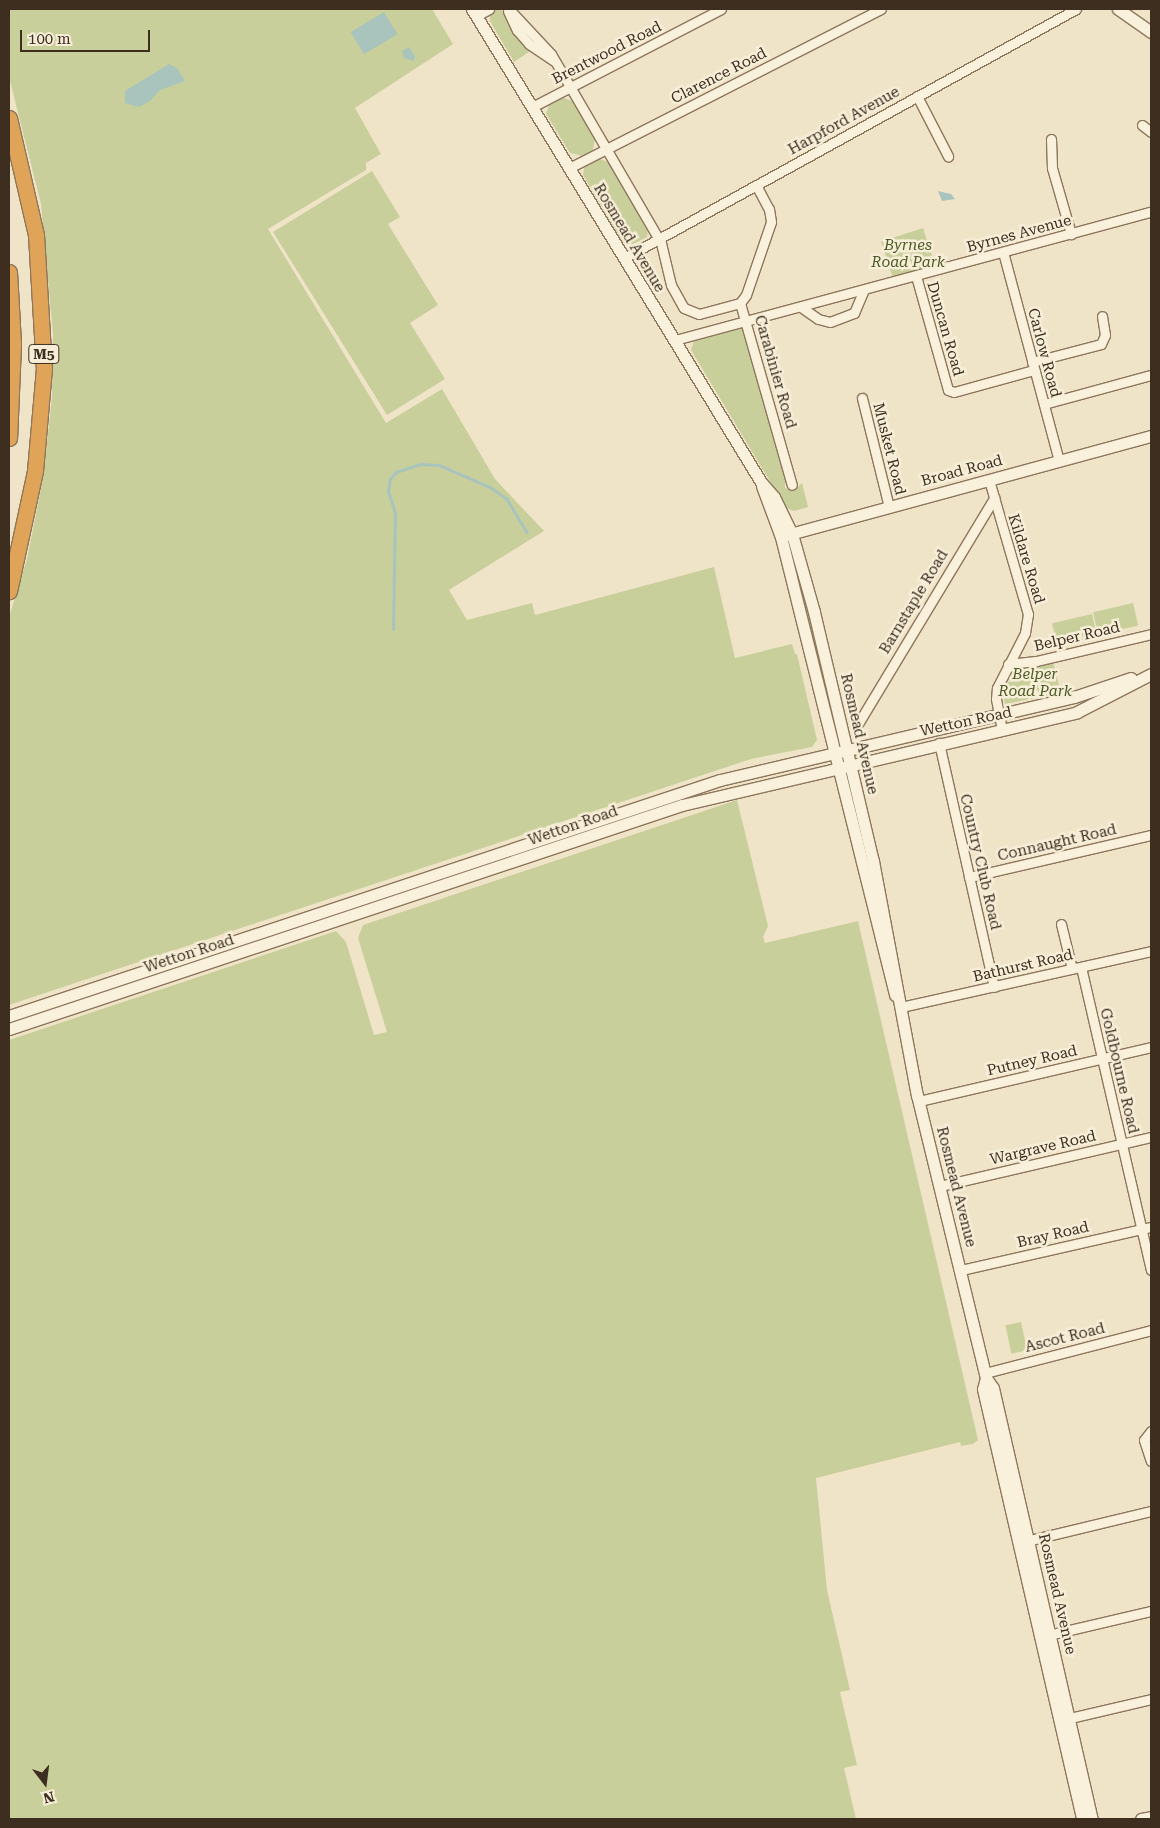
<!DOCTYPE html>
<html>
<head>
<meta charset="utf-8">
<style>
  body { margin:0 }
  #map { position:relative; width:1160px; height:1828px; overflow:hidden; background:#f0e4c8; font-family:"Roboto Serif",serif }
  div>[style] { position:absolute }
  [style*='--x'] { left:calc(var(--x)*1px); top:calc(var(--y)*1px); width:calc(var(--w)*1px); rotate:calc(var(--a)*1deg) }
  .green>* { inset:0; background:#c9cf9b; transform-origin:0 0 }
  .water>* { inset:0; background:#a9c4bc; transform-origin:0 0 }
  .stream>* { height:2.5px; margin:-1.25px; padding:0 1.25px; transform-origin:1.25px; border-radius:1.25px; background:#a9c4bc }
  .roads { filter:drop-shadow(1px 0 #8d765c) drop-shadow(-1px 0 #8d765c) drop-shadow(0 1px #8d765c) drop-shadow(0 -1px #8d765c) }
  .street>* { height:9px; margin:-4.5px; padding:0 4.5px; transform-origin:4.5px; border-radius:4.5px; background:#faf1dc }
  .secondary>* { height:11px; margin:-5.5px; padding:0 5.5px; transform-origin:5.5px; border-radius:5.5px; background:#faf1dc }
  .highway>* { height:15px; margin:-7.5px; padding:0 7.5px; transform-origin:7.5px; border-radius:7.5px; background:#e0a458 }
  span { translate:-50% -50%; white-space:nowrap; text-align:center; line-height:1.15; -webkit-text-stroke:5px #f7eed8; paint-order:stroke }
  .shield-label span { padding:1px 4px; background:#f7eed8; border:1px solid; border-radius:4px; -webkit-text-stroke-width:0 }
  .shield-label { font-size:14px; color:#3d2e20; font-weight:700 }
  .street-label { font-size:15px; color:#3d2e20 }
  .park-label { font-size:15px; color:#4d5a26; font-style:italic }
  .frame { position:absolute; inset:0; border:10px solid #3d2e20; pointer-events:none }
  .north { position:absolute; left:20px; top:1758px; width:50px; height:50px; -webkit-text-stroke:4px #f7eed8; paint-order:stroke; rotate:165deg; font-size:14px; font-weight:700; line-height:20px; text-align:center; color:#3d2e20 }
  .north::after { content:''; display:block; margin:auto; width:18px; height:22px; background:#3d2e20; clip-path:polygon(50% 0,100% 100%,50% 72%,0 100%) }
  .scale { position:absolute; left:20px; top:30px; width:130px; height:22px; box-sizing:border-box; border:2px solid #3d2e20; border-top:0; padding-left:6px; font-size:15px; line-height:18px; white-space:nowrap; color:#3d2e20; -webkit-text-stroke:4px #f7eed8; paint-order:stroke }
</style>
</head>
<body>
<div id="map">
  <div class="green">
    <i style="clip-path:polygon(9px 9px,432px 9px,453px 44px,355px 108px,381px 154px,366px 163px,366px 170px,268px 229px,386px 423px,442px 389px,495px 479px,544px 531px,449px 590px,467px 620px,532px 603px,535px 615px,714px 567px,735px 658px,792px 644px,795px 654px,797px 654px,817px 740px,812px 747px,751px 759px,9px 1005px,9px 617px,27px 559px,43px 479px,52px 397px,53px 334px,41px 204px,9px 77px)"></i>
    <i style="clip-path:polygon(497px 9px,506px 12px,532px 50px,514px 62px,490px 21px,490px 14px)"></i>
    <i style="clip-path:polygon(562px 97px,574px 102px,595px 138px,593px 150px,583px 156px,570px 153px,546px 114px,549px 105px)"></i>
    <i style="clip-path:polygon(598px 158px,610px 163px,648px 230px,647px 237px,629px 246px,623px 243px,583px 175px,585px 164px)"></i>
    <i style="clip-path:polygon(372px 171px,400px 217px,388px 224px,438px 305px,410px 323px,445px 379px,387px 415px,273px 232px)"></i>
    <i style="left:923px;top:228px;width:40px;height:44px;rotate:72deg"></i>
    <i style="clip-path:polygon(743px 328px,785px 477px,785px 488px,794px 491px,802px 483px,808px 507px,794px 511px,786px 508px,691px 350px,694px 341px)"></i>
    <i style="left:1133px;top:603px;width:23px;height:41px;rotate:77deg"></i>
    <i style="left:1092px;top:614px;width:23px;height:41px;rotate:77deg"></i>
    <i style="clip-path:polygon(1053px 662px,1061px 693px,1005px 704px,1003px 695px,1013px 671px)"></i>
    <i style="clip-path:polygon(737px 800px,768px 926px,763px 937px,765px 943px,858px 921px,978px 1440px,973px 1444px,961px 1446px,960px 1442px,816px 1478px,827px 1590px,850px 1690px,840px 1692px,857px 1765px,844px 1768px,856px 1819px,9px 1819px,9px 1040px,336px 931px,346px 942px,374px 1035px,387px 1032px,358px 938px,363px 925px)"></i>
    <i style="left:1021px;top:1322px;width:29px;height:16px;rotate:78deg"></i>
  </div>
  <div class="water">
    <i style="left:384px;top:12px;width:26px;height:39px;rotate:59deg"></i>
    <i style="clip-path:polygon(409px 47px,415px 56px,414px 61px,404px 58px,402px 51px)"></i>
    <i style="clip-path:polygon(169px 64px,177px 68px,185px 81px,160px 90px,150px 101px,139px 107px,125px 103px,125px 91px)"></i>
    <i style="clip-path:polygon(938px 191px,951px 194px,955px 199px,942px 201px)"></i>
  </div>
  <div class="stream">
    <i style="--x:393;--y:629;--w:116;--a:-89"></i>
    <i style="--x:395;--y:513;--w:23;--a:-108"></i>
    <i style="--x:388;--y:491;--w:12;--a:-81"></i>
    <i style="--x:390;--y:479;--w:9;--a:-49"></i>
    <i style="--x:396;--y:472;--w:26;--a:-18"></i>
    <i style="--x:421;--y:464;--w:18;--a:3"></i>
    <i style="--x:439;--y:465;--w:56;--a:23.3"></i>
    <i style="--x:490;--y:487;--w:21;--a:35"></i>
    <i style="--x:507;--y:499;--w:39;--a:59"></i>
  </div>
  <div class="roads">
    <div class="street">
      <i style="--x:509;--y:9;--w:62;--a:47"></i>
      <i style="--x:551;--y:54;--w:219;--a:59.8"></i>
      <i style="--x:661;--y:243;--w:43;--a:76.6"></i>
      <i style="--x:671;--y:285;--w:26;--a:61"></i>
      <i style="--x:684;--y:308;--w:16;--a:22"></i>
      <i style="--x:699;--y:314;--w:42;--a:-15"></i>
      <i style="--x:508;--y:11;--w:21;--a:65"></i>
      <i style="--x:517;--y:30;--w:18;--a:49"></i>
      <i style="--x:529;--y:44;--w:30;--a:34"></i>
      <i style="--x:476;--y:16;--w:15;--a:-28"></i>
      <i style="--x:917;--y:96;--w:68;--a:62.7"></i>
      <i style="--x:532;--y:107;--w:213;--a:-27.4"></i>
      <i style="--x:1142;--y:125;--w:11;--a:38"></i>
      <i style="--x:1051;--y:139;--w:29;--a:88"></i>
      <i style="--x:1052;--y:168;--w:69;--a:73.9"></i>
      <i style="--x:569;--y:168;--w:350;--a:-27"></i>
      <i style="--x:756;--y:185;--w:27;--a:62"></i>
      <i style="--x:769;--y:209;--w:13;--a:81"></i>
      <i style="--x:771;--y:222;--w:77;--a:108.9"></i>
      <i style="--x:746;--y:295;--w:10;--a:127"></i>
      <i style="--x:740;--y:303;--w:189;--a:74.1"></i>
      <i style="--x:1003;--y:252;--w:216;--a:75"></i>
      <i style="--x:624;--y:258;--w:516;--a:-28.85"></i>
      <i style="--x:916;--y:276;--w:118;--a:74.3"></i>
      <i style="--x:948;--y:390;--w:6;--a:18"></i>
      <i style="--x:954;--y:392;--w:83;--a:-15.4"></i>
      <i style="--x:801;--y:307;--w:21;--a:35"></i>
      <i style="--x:818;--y:319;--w:12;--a:14"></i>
      <i style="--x:830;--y:322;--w:26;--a:-21"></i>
      <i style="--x:854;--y:313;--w:25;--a:-67"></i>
      <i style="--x:675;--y:340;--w:493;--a:-15.1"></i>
      <i style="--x:1032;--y:362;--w:71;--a:-14.6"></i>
      <i style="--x:1101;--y:344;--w:10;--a:-66"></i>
      <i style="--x:1105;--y:335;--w:19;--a:-99"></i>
      <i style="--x:862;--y:398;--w:112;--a:76.1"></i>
      <i style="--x:1044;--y:404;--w:111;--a:-15.2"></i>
      <i style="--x:989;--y:480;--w:140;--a:73.8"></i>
      <i style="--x:1028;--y:614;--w:19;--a:99"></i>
      <i style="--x:1025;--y:633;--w:62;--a:117"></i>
      <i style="--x:997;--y:688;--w:11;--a:95"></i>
      <i style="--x:996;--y:699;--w:32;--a:79"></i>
      <i style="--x:1008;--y:664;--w:28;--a:-6"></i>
      <i style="--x:1036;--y:661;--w:118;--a:-13.2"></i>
      <i style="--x:859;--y:722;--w:262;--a:-58.9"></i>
      <i style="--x:939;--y:743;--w:250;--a:77.3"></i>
      <i style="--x:969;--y:877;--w:187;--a:-13"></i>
      <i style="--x:1061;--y:924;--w:46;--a:76.3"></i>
      <i style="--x:1081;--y:967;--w:311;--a:77"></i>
      <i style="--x:901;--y:1007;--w:256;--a:-12.6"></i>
      <i style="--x:919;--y:1101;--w:238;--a:-13.1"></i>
      <i style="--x:940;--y:1186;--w:217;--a:-13.1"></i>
      <i style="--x:961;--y:1270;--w:195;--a:-12.8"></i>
      <i style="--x:985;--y:1373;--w:171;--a:-14.5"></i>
      <i style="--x:1151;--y:1431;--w:11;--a:128"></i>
      <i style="--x:1144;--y:1440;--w:22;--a:72"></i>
      <i style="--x:1022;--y:1542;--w:133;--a:-13.5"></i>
      <i style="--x:1044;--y:1636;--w:110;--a:-13.2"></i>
      <i style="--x:1070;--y:1718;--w:83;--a:-13.2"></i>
    </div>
    <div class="secondary">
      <i style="--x:472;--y:9;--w:554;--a:58.58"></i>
      <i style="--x:761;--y:482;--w:20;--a:49"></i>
      <i style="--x:774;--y:497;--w:41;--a:64.1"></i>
      <i style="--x:792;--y:534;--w:81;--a:74.2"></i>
      <i style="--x:814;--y:612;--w:256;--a:76.7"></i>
      <i style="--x:873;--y:861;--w:238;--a:79.4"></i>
      <i style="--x:917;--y:1095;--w:291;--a:76.3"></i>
      <i style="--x:986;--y:1378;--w:12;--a:55"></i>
      <i style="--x:993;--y:1388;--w:442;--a:77.1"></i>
      <i style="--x:1118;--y:9;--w:40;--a:34.9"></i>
      <i style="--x:762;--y:486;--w:54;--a:69.6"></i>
      <i style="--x:781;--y:537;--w:472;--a:76"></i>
      <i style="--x:786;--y:535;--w:378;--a:-15.2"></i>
      <i style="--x:9;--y:1016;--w:749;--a:-18.36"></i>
      <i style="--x:720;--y:780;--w:364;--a:-13.2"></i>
      <i style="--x:1074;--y:697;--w:60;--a:-18.4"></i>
      <i style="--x:9;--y:1029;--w:709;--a:-18.41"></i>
      <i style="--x:682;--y:805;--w:406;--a:-13.2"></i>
      <i style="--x:1077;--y:712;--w:83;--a:-27.2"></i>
      <i style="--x:986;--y:1378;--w:11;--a:105"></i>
      <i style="--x:983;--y:1389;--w:441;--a:77"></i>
      <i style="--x:1141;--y:1819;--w:10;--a:-11"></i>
    </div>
    <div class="highway">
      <i style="--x:9;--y:118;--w:120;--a:77"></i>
      <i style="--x:36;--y:235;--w:133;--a:86.6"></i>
      <i style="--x:44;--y:368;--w:103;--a:95"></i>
      <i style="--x:35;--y:471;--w:123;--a:102.2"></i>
      <i style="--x:9;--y:272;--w:72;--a:86.8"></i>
      <i style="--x:13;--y:344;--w:94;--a:92.4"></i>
    </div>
  </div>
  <div class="shield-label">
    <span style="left:44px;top:354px">M5</span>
  </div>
  <div class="street-label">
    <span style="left:607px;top:53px;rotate:-27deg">Brentwood Road</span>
    <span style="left:719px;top:76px;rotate:-27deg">Clarence Road</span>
    <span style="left:844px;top:121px;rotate:-29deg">Harpford Avenue</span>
    <span style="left:1019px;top:234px;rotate:-15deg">Byrnes Avenue</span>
    <span style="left:629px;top:238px;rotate:59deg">Rosmead Avenue</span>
    <span style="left:945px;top:329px;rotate:74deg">Duncan Road</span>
    <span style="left:1044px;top:353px;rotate:75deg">Carlow Road</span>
    <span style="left:775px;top:372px;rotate:74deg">Carabinier Road</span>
    <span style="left:889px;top:449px;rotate:76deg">Musket Road</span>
    <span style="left:962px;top:471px;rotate:-15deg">Broad Road</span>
    <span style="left:1026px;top:559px;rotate:73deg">Kildare Road</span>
    <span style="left:914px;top:602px;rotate:-59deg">Barnstaple Road</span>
    <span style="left:1077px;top:637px;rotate:-13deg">Belper Road</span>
    <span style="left:966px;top:722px;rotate:-12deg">Wetton Road</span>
    <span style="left:859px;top:734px;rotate:77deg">Rosmead Avenue</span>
    <span style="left:573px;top:826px;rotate:-19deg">Wetton Road</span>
    <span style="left:1057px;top:843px;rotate:-13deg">Connaught Road</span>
    <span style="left:980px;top:862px;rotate:77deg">Country Club Road</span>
    <span style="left:189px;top:954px;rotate:-18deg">Wetton Road</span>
    <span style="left:1023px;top:966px;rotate:-13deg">Bathurst Road</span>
    <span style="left:1032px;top:1061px;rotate:-13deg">Putney Road</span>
    <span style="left:1119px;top:1071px;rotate:77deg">Goldbourne Road</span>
    <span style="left:1043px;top:1148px;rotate:-13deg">Wargrave Road</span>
    <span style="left:956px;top:1187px;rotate:76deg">Rosmead Avenue</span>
    <span style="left:1053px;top:1235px;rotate:-13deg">Bray Road</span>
    <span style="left:1065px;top:1338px;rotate:-14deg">Ascot Road</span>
    <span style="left:1057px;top:1594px;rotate:77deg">Rosmead Avenue</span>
  </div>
  <div class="park-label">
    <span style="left:908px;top:254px">Byrnes<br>Road Park</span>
    <span style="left:1035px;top:683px">Belper<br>Road Park</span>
  </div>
  <div class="frame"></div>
  <div class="north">N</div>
  <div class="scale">100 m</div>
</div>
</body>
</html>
